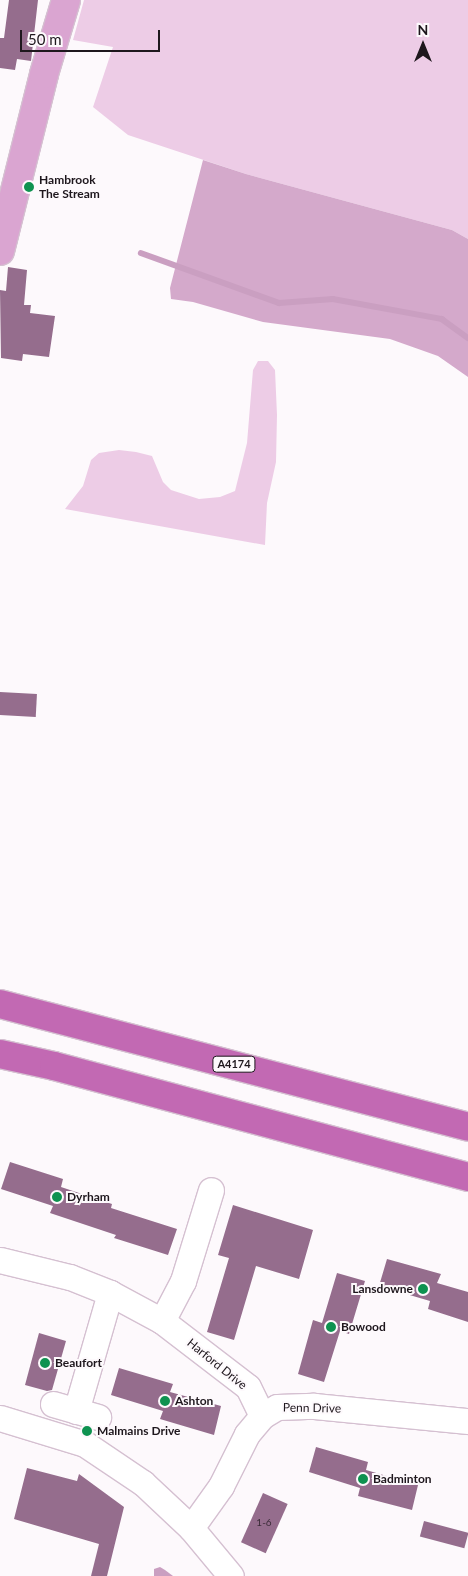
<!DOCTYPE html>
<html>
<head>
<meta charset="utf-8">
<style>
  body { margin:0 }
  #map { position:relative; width:468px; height:1576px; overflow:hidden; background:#fdf9fc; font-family:Lato,sans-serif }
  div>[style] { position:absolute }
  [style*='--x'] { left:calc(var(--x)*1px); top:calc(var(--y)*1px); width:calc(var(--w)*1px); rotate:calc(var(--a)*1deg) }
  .green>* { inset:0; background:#edcce6 }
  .forest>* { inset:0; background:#d4a9cb }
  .water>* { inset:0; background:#ca9fc1 }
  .stream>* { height:5.5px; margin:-2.75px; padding:0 2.75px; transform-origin:2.75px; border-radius:2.75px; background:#ca9fc1 }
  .building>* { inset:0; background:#956d8d; transform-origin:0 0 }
  .roads { filter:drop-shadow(1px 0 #d5c0d1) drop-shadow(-1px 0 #d5c0d1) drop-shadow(0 1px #d5c0d1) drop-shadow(0 -1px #d5c0d1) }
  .minor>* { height:25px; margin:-12.5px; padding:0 12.5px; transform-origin:12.5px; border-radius:12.5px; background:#fff }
  .major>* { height:28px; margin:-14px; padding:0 14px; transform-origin:14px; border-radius:14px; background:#daa5d1 }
  .highway>* { height:28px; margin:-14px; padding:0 14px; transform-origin:14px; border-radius:14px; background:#c269b3 }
  .dots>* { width:14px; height:14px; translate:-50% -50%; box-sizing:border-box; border:2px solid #fdf9fc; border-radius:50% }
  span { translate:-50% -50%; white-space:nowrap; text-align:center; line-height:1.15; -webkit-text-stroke:4px #fdf9fc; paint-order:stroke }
  .number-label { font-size:10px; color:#3c2c39 }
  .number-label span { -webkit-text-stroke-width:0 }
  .shield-label span { padding:1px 4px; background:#fdf9fc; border:1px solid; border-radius:4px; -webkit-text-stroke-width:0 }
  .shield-label { font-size:11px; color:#1e171d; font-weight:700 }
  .poi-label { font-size:12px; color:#1e171d; font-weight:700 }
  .left { translate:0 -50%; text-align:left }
  .right { translate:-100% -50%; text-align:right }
  .street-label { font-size:12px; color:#1e171d }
  .north { position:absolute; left:398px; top:20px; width:50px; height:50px; -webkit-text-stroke:4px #fdf9fc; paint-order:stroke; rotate:0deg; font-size:14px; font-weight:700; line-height:20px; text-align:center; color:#1e171d }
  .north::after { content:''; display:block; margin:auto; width:18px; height:22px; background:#1e171d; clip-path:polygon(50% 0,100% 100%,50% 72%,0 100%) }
  .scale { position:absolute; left:20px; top:30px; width:140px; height:22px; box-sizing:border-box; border:2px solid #1e171d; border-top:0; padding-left:6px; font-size:15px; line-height:18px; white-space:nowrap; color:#1e171d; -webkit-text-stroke:4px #fdf9fc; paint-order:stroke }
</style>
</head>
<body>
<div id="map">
  <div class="green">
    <i style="clip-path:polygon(84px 0,468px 0,468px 239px,452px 230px,246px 174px,128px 135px,93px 107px,113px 47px,73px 40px)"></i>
    <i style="clip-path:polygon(258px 361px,268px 361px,275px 370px,277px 415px,276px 462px,267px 503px,265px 545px,65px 509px,83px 486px,91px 460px,99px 453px,119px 450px,136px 452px,152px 456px,163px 482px,171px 490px,199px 499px,220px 497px,235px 491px,247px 443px,253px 370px)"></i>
  </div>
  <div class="forest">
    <i style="clip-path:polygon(203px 160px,246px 174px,452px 230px,468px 239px,468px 377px,438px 356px,390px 339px,263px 322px,193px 302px,171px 299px,170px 288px)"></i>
  </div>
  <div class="water">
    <i style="clip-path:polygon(160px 1567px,165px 1570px,173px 1576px,154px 1576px,154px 1569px)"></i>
  </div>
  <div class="stream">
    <i style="--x:141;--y:253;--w:147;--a:19.9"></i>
    <i style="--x:279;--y:303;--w:54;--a:-4.2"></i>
    <i style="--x:333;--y:299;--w:111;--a:10.4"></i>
    <i style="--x:442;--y:319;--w:32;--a:36"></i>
  </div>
  <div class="building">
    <i style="clip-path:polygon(9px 0,38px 0,31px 61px,17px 59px,15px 70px,0 68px,0 38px,4px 38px)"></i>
    <i style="clip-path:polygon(8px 267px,27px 270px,24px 305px,31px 305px,30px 313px,55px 316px,49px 357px,23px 354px,22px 361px,1px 358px,0 290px,6px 291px)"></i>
    <i style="left:0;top:692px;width:37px;height:23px;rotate:3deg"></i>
    <i style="clip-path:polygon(10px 1162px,63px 1179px,61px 1187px,112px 1204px,111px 1208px,177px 1229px,168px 1255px,114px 1238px,116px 1235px,50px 1213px,53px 1206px,1px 1189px)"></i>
    <i style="clip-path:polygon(233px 1205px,313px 1230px,299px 1279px,256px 1266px,234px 1340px,207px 1332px,229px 1258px,218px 1255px)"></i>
    <i style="clip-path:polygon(387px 1259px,441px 1274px,437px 1283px,468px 1292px,468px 1322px,428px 1309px,430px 1301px,379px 1286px)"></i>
    <i style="clip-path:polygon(337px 1273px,365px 1281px,349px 1334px,340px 1331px,324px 1382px,298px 1374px,313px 1320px,322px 1323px)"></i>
    <i style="clip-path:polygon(39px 1333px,66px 1341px,52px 1390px,47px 1391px,25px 1385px)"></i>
    <i style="clip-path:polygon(119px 1368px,173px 1384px,170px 1392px,221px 1406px,214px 1435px,160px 1419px,163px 1411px,111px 1395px)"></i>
    <i style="clip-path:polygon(316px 1447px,368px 1462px,366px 1470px,418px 1485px,412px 1510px,358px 1496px,360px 1488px,309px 1472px)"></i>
    <i style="clip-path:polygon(27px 1468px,77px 1481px,79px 1474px,124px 1507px,107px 1576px,91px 1576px,99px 1544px,14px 1519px)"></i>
    <i style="left:263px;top:1493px;width:27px;height:54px;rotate:24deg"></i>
    <i style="left:424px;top:1521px;width:46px;height:16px;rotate:15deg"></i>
  </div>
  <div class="roads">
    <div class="minor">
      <i style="--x:0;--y:1260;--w:72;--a:13.7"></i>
      <i style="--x:70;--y:1277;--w:43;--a:21.8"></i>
      <i style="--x:110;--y:1293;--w:59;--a:28.3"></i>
      <i style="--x:162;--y:1321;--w:108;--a:37.5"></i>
      <i style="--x:248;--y:1387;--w:32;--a:64"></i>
      <i style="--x:162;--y:1321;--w:45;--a:-62.3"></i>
      <i style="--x:183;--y:1281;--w:95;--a:-72.9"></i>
      <i style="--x:53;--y:1404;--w:47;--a:16.1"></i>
      <i style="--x:76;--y:1411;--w:123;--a:-73.9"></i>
      <i style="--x:0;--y:1418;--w:89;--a:17"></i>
      <i style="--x:85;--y:1444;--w:70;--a:33.9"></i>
      <i style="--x:143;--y:1483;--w:66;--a:43.2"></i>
      <i style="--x:191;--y:1528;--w:62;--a:50.2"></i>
      <i style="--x:191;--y:1528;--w:52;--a:-54.5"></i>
      <i style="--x:221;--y:1486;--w:58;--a:-63.4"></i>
      <i style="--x:247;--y:1434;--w:23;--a:-50"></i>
      <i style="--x:262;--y:1416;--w:17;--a:-31"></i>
      <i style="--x:277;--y:1407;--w:37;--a:-2"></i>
      <i style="--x:314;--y:1406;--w:155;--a:5.6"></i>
    </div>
    <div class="major">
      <i style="--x:0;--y:251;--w:182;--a:-76"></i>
      <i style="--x:44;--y:74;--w:77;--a:-73.4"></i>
    </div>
    <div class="highway">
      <i style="--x:0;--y:1004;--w:484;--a:14.7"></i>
      <i style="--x:0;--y:1054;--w:55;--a:12.5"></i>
      <i style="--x:54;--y:1066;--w:429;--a:15"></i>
    </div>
  </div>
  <div class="dots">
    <i style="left:29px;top:187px;background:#0e9250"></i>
    <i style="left:57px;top:1197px;background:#0e9250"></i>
    <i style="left:423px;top:1289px;background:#0e9250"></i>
    <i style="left:331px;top:1327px;background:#0e9250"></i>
    <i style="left:45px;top:1363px;background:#0e9250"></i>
    <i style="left:165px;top:1401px;background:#0e9250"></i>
    <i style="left:87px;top:1431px;background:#0e9250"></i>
    <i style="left:363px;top:1479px;background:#0e9250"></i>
  </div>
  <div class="number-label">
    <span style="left:264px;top:1523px">1-6</span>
  </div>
  <div class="shield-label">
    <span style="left:234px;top:1064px">A4174</span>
  </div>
  <div class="poi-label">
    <span class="left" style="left:39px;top:187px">Hambrook<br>The Stream</span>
    <span class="left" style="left:67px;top:1197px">Dyrham</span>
    <span class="right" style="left:413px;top:1289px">Lansdowne</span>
    <span class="left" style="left:341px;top:1327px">Bowood</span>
    <span class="left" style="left:55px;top:1363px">Beaufort</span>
    <span class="left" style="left:175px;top:1401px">Ashton</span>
    <span class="left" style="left:97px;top:1431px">Malmains Drive</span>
    <span class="left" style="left:373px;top:1479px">Badminton</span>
  </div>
  <div class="street-label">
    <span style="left:217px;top:1364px;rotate:39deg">Harford Drive</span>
    <span style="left:312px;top:1408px;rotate:1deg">Penn Drive</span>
  </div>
  <div class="north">N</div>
  <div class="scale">50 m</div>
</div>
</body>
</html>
